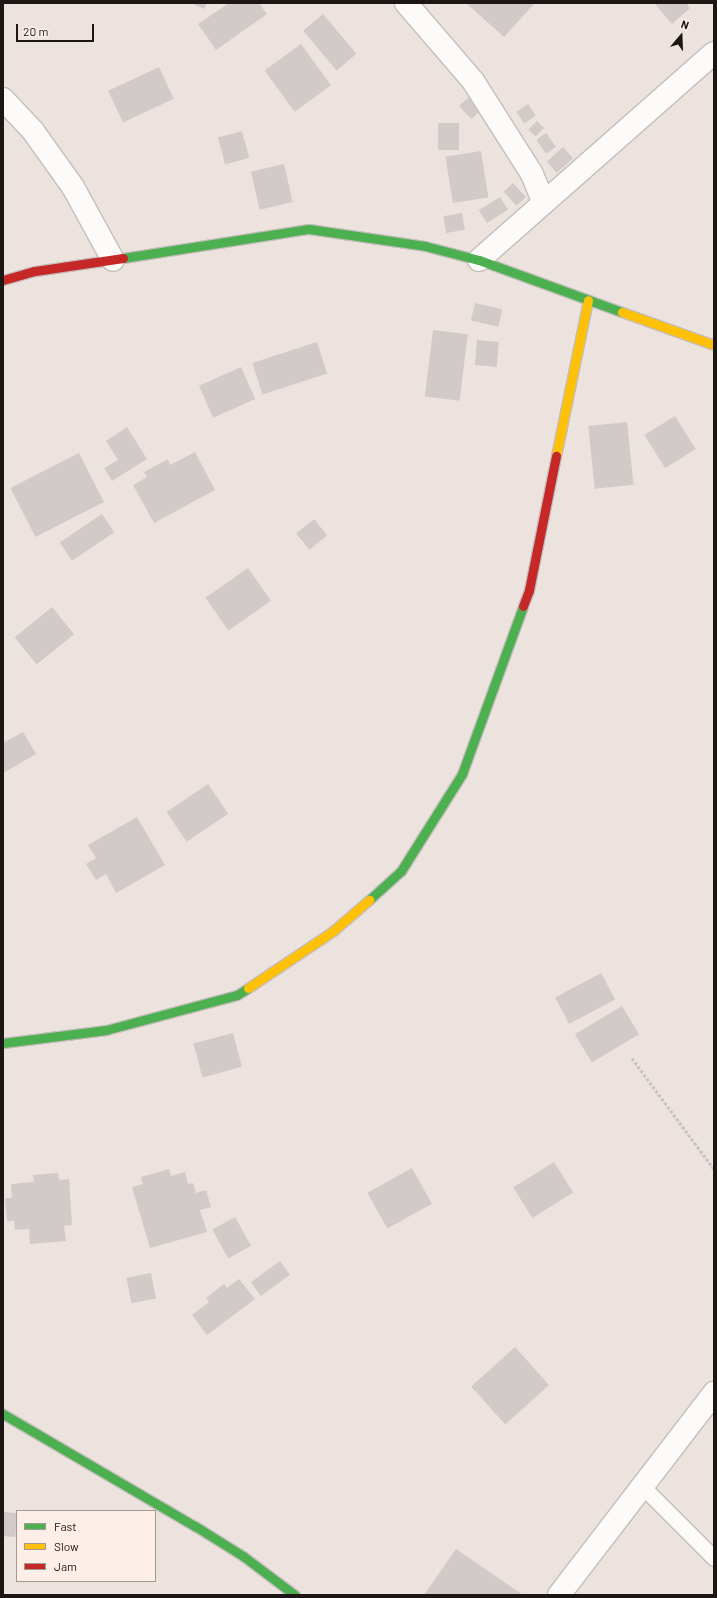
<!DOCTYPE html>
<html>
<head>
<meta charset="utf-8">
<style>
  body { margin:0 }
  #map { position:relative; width:717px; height:1598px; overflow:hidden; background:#ece3df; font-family:Barlow,sans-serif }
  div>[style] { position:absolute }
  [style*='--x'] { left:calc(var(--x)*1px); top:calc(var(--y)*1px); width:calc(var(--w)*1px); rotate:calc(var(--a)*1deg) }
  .building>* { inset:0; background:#d2cac8; transform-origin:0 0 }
  .path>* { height:2.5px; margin-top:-1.25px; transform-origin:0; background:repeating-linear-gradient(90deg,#c6c3c2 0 3px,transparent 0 5px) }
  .roads { filter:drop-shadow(1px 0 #c5bebb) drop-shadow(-1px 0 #c5bebb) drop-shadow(0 1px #c5bebb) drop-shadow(0 -1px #c5bebb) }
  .lane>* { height:15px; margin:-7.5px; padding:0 7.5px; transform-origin:7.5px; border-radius:7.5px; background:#fcfbfa }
  .street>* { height:22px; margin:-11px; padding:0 11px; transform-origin:11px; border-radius:11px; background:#fcfbfa }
  .fast>* { height:9px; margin:-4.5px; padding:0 4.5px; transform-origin:4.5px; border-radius:4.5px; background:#4caf50 }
  .slow>* { height:9px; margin:-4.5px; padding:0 4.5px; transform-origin:4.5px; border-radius:4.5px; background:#ffc107 }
  .jam>* { height:9px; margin:-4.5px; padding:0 4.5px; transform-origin:4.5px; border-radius:4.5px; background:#c62828 }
  span { translate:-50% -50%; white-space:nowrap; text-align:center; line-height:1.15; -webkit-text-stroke:4px #feeee8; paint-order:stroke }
  .frame { position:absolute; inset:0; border:4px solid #1c1614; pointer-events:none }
  .legend { position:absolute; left:16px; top:1510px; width:140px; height:72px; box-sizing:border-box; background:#feeee8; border:1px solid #a49893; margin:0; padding:5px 7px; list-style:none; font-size:12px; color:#1c1614 }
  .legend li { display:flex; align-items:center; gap:8px; height:20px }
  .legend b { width:20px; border:1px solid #a49893 }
  .north { position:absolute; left:661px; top:16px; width:40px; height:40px; -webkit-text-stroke:3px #feeee8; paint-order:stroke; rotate:19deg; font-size:11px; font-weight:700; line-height:16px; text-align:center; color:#1c1614 }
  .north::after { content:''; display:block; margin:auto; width:14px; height:18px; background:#1c1614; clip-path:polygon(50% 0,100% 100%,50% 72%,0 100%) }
  .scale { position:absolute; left:16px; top:24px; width:78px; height:18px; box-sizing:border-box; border:2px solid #1c1614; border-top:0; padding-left:5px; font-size:12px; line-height:14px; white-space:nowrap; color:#1c1614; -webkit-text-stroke:3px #feeee8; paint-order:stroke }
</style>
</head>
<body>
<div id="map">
  <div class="building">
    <i style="clip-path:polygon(191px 3px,207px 3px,204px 9px)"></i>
    <i style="clip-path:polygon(229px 3px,259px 3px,267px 14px,216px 50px,198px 24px)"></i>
    <i style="clip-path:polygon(466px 3px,535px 3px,504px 37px)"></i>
    <i style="clip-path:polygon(654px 3px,686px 3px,690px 8px,672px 24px)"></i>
    <i style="left:323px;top:14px;width:52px;height:26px;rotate:50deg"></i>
    <i style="left:301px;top:44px;width:51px;height:45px;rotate:54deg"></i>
    <i style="left:159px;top:67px;width:35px;height:56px;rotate:65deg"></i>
    <i style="left:473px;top:93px;width:18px;height:19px;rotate:47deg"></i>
    <i style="left:528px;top:104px;width:14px;height:14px;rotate:56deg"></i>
    <i style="left:537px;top:121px;width:10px;height:12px;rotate:45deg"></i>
    <i style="left:438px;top:123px;width:21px;height:27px"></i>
    <i style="left:242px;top:131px;width:28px;height:25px;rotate:75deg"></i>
    <i style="left:546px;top:133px;width:17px;height:12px;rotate:54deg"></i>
    <i style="left:563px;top:147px;width:15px;height:22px;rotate:48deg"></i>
    <i style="left:481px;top:151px;width:47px;height:36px;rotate:81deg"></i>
    <i style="left:284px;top:164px;width:39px;height:34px;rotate:77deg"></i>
    <i style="left:513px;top:183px;width:19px;height:13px;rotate:47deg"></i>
    <i style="left:500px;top:197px;width:15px;height:25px;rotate:58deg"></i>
    <i style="left:462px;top:213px;width:17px;height:19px;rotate:80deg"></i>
    <i style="left:475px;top:303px;width:28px;height:18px;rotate:13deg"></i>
    <i style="left:433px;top:330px;width:35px;height:67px;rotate:7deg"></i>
    <i style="left:477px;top:340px;width:22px;height:25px;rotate:5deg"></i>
    <i style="left:317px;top:342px;width:33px;height:68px;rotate:72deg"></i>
    <i style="left:241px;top:367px;width:35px;height:46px;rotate:66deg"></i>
    <i style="left:675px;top:416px;width:39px;height:36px;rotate:58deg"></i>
    <i style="left:627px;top:422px;width:63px;height:39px;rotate:84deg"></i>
    <i style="clip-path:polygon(127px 427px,147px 459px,112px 481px,104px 468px,118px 460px,106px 441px)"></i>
    <i style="clip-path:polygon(195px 452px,215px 490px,154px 523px,133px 485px,147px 477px,144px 472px,168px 459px,170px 465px)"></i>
    <i style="left:79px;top:453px;width:55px;height:77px;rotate:63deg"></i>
    <i style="left:102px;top:514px;width:22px;height:51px;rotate:56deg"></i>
    <i style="left:314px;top:519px;width:21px;height:23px;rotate:51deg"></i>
    <i style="left:248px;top:568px;width:40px;height:52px;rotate:55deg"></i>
    <i style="left:52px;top:607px;width:35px;height:48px;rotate:51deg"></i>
    <i style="clip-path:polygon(23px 732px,36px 754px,3px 773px,3px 743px)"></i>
    <i style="left:208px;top:784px;width:36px;height:50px;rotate:56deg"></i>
    <i style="clip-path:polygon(137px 817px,165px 865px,116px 893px,106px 874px,96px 880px,86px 864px,96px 858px,88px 845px)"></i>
    <i style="left:601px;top:973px;width:30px;height:52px;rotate:62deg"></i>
    <i style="left:622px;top:1006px;width:33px;height:55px;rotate:59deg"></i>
    <i style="left:233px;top:1033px;width:35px;height:41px;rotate:75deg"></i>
    <i style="left:554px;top:1162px;width:36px;height:48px;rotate:58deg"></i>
    <i style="left:412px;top:1168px;width:41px;height:51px;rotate:61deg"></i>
    <i style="clip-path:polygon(169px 1169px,171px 1176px,185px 1172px,188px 1184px,193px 1183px,196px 1193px,206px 1190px,211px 1207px,200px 1210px,207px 1232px,150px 1248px,132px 1187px,143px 1184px,141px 1177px)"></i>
    <i style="clip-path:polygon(58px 1173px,59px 1180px,69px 1179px,72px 1225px,64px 1226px,66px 1241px,30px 1244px,29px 1229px,15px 1230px,14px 1221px,7px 1221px,5px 1198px,12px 1198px,11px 1184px,34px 1182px,33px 1175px)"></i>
    <i style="left:235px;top:1217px;width:33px;height:26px;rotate:61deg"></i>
    <i style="left:280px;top:1261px;width:17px;height:36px;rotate:54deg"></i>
    <i style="left:151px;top:1273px;width:26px;height:25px;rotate:79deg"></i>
    <i style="clip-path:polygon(239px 1279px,255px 1299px,207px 1335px,192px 1315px,209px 1302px,206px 1298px,224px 1284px,227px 1288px)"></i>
    <i style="left:515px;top:1347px;width:51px;height:59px;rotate:48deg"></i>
    <i style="left:3px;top:1512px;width:14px;height:24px;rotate:4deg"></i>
    <i style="clip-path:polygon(456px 1549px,523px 1595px,424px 1595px)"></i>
  </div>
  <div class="path">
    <i style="--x:632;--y:1058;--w:138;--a:53.5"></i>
  </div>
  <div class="roads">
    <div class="lane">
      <i style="--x:643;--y:1487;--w:100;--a:45"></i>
    </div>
    <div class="street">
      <i style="--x:406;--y:3;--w:103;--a:49.3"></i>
      <i style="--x:473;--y:81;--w:110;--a:57.6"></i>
      <i style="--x:532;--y:174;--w:31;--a:68"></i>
      <i style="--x:3;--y:99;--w:44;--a:46.8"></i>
      <i style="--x:33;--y:131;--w:69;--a:54.5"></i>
      <i style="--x:73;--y:187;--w:83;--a:61.3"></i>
      <i style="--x:479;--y:260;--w:313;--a:-41.4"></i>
      <i style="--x:559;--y:1595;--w:255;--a:-52.5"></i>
    </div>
    <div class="fast">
      <i style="--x:123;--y:258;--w:188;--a:-8.9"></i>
      <i style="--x:309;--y:229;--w:117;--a:8.3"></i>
      <i style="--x:425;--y:246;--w:56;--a:14.5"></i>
      <i style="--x:479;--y:260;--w:152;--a:20"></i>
      <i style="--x:369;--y:900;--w:43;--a:-42.2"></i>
      <i style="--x:401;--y:871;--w:115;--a:-57.8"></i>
      <i style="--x:462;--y:774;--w:179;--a:-70"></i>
      <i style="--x:3;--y:1043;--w:104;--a:-7.2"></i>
      <i style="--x:106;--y:1030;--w:136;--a:-15"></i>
      <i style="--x:237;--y:995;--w:13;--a:-32"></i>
      <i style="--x:3;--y:1414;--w:222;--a:30.3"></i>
      <i style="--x:195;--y:1526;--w:57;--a:32"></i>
      <i style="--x:243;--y:1556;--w:65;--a:36.9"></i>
    </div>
    <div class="slow">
      <i style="--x:622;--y:312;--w:98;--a:19.7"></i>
      <i style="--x:556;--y:456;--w:159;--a:-78.4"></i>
      <i style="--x:248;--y:988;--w:102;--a:-33.8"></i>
      <i style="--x:333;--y:931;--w:48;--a:-40.7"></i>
    </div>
    <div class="jam">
      <i style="--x:3;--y:280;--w:33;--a:-16"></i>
      <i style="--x:35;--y:271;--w:89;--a:-8.4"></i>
      <i style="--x:523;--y:606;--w:17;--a:-69"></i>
      <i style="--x:529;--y:590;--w:137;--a:-78.6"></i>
    </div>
  </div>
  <div class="frame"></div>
  <ul class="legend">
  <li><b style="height:5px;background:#4caf50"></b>Fast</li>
  <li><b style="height:5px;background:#ffc107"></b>Slow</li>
  <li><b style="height:5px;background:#c62828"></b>Jam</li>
  </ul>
  <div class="north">N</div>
  <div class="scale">20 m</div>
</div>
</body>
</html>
